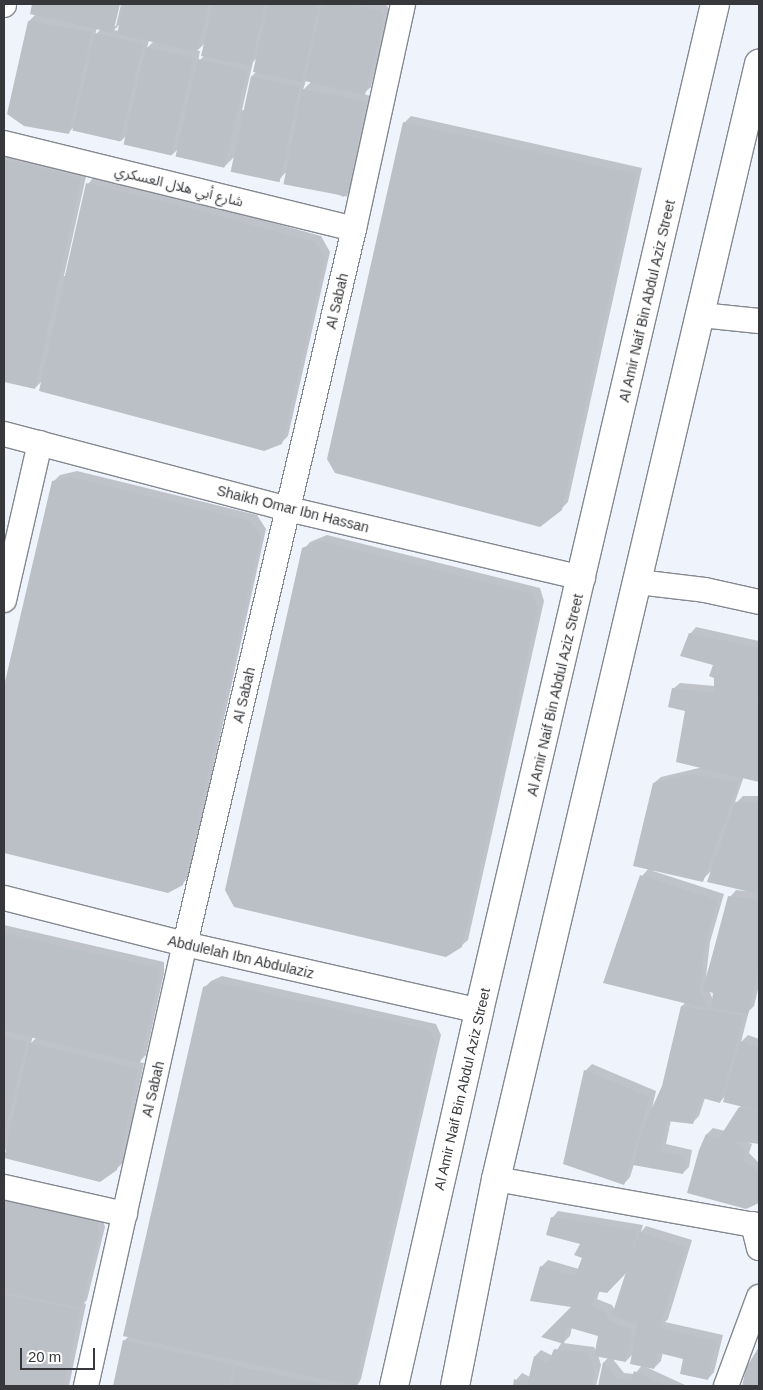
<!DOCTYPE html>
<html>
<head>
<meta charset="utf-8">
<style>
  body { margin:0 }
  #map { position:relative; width:763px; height:1390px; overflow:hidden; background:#eff4fc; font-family:Arial,"Noto Sans Arabic",sans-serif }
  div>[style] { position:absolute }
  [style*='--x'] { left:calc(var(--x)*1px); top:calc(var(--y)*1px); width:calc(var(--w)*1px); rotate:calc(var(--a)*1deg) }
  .shadow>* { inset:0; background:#0003 }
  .building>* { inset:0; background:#bbc0c7; transform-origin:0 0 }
  .roads { filter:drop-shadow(1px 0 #848990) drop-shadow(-1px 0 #848990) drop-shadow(0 1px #848990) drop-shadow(0 -1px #848990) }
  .minor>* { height:24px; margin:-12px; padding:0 12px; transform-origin:12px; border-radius:12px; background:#fff }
  .tertiary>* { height:28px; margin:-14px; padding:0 14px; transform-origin:14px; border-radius:14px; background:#fff }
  span { translate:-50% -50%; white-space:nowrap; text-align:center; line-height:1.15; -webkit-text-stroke:4px #fff; paint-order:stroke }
  .street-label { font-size:14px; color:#36383b }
  .frame { position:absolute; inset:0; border:5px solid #36383b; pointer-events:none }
  .scale { position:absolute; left:20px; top:1348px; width:75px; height:22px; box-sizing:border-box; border:2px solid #36383b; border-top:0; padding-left:6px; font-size:15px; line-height:18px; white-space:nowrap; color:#36383b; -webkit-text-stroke:4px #fff; paint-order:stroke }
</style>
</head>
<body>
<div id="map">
  <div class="shadow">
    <i style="clip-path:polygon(evenodd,33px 4px,119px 4px,114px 26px,116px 26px,121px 4px,387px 5px,390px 13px,371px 87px,363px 94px,371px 96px,350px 190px,344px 197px,285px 173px,279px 180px,234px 157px,224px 167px,180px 147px,172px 155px,127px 135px,121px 141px,75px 126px,68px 133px,8px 113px,29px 21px,36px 14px,31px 13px,33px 4px,120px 24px,119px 31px,114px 30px,120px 24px,33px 4px,97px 28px,101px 29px,95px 35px,97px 28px,33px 4px,149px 40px,154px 41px,147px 48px,149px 40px,33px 4px,206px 42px,204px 56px,198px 62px,200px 51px,197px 51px,206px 42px,33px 4px,257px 58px,257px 71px,252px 76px,245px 110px,242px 110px,253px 62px,257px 58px,33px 4px,306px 80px,312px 81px,303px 90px,306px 80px)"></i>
    <i style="clip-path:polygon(411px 116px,642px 168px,568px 502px,561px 509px,404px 123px)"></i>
    <i style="clip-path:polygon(4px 151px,87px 172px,64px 276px,67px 276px,88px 184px,94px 177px,208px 205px,321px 236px,330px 252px,288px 436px,281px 443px,44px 379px,35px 388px,4px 380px)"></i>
    <i style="clip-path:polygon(77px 471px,257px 515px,266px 529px,189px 877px,182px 884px,168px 891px,4px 852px,4px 691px,53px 482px,60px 475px)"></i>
    <i style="clip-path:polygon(327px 535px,540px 588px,544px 601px,468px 940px,461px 946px,304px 549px,310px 542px)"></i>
    <i style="clip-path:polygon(evenodd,696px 627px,759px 641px,759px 780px,744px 776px,734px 805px,743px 796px,759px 796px,759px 985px,754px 1006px,749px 1011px,741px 1042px,748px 1035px,759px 1039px,759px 1143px,747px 1142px,752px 1144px,749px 1153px,759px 1163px,759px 1201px,746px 1208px,707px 1134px,713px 1128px,725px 1131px,742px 1105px,726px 1095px,720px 1102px,705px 1098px,699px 1116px,693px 1122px,671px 1120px,666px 1144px,692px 1150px,689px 1167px,683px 1173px,634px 1164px,630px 1177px,624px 1184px,585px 1071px,592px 1064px,656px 1091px,651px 1113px,663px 1087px,682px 1006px,686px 1002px,642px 876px,649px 868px,654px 783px,661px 777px,703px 767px,687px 710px,673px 689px,680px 683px,715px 686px,715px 664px,690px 634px,696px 627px,654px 869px,702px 880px,712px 870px,745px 889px,745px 891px,736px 890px,730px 897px,706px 977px,710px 942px,724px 894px,653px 871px,654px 869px,696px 627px,709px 990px,714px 992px,713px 1000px,709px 990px)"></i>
    <i style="clip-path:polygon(evenodd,4px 925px,164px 962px,164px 973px,146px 1055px,139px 1062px,144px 1063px,123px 1163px,116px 1169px,7px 1148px,4px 1151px,4px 925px,33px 1036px,37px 1037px,31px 1043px,33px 1036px)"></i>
    <i style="clip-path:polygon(222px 976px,436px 1024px,441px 1035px,361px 1379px,357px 1386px,114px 1386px,124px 1341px,129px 1336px,204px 988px,211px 981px)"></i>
    <i style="clip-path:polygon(4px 1192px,101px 1213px,105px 1227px,87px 1300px,84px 1303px,86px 1304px,69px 1386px,4px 1386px)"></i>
    <i style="clip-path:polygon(evenodd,558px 1211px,643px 1225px,641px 1232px,646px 1226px,692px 1240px,668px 1319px,665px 1322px,723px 1335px,714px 1372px,708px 1379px,684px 1359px,663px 1352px,661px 1361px,654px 1368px,646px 1367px,685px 1385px,684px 1386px,599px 1386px,604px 1362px,609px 1357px,598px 1355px,601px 1365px,596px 1386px,514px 1386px,516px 1380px,522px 1373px,530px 1377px,535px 1356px,541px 1350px,553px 1356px,562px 1342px,573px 1306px,541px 1267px,548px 1260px,579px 1269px,584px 1257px,582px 1243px,552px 1218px,558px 1211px,631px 1267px,618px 1316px,612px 1305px,597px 1299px,600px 1290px,614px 1285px,631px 1267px,558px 1211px,631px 1319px,641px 1321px,639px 1324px,631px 1319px,558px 1211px,572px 1327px,599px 1335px,596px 1352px,594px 1347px,563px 1343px,570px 1336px,572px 1327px,558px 1211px,634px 1353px,642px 1365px,635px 1374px,624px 1373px,612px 1358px,626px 1361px,634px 1353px)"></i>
    <i style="clip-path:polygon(759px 1349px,759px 1386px,743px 1386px,747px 1368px)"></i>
  </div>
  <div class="building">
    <i style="clip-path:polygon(32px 4px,120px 4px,113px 33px,30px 14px)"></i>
    <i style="clip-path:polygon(124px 4px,209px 4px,197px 52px,117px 34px)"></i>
    <i style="clip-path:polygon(213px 4px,265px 4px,251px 66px,201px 56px)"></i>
    <i style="clip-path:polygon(268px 4px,319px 4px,302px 82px,253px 72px)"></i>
    <i style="clip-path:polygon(322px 4px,351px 4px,381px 11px,384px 20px,365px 95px,305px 81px)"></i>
    <i style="clip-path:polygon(28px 21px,92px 32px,69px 134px,24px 126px,7px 114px)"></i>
    <i style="left:95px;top:33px;width:49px;height:100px;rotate:13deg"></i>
    <i style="left:146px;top:47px;width:49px;height:100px;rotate:13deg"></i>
    <i style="left:198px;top:59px;width:50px;height:100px;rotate:13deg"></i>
    <i style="left:251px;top:76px;width:50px;height:98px;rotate:12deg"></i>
    <i style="left:302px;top:89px;width:65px;height:97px;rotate:11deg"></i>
    <i style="clip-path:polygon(403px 122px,636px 174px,562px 510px,540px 527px,335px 473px,327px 459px)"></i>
    <i style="clip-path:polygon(4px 159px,81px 178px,35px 389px,4px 382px)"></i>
    <i style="clip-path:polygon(86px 183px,201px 211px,315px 242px,325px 259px,282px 444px,264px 451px,39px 391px)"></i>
    <i style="clip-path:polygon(70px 477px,251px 521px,261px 536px,183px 885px,168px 893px,4px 853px,4px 686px,52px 481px)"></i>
    <i style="clip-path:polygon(320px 541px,533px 594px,538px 608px,462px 947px,446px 957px,234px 907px,225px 890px,302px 548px)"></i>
    <i style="clip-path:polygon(689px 633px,759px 648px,759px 697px,757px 704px,759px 704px,759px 782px,676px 762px,685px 711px,668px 707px,672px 688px,714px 693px,714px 678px,709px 676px,713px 665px,680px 656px)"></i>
    <i style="clip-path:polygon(692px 774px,739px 782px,703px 882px,633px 866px,653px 783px)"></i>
    <i style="clip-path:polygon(735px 802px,759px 802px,759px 894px,707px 882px)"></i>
    <i style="clip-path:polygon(640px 875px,718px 900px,704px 949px,700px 989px,708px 1009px,603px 983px)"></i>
    <i style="clip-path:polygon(728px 896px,759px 900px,759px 967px,748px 1014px,711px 1008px,713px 993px,703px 990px)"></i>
    <i style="clip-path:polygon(4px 933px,158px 968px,158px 980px,140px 1063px,4px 1031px)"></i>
    <i style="clip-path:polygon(215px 982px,430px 1030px,435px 1042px,355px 1386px,123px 1336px,203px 987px)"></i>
    <i style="clip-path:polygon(681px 1006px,744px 1016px,720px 1103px,702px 1098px,693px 1124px,667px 1121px,660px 1151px,686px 1157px,683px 1174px,633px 1165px,641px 1132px,662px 1086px)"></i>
    <i style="clip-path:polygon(4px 1036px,27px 1042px,4px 1135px)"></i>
    <i style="clip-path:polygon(740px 1041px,759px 1047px,759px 1111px,723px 1102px)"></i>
    <i style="clip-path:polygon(29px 1043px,138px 1069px,117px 1170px,100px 1182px,4px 1158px)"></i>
    <i style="clip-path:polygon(584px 1070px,650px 1097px,624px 1185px,563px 1164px)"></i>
    <i style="clip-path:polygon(739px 1107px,759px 1112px,759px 1144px,723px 1139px,734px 1141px,746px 1151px,743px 1160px,759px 1172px,759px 1203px,746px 1209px,687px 1193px,699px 1150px,706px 1134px,719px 1138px)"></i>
    <i style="clip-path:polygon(4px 1200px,95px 1219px,99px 1234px,81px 1308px,4px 1292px)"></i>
    <i style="clip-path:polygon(551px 1217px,637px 1231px,627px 1272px,607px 1293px,596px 1291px,592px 1305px,606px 1312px,609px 1321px,632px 1330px,626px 1362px,594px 1356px,598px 1336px,567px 1327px,564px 1344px,541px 1337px,571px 1307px,530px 1301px,540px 1266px,575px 1276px,582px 1258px,574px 1255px,580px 1244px,546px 1235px)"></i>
    <i style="left:639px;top:1232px;width:49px;height:88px;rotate:18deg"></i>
    <i style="clip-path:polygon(4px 1294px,80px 1310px,64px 1386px,4px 1386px)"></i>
    <i style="clip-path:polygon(638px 1323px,717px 1341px,708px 1380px,680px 1374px,683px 1359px,659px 1353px,654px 1369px,630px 1364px)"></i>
    <i style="clip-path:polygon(123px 1340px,234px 1365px,229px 1386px,113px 1386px)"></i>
    <i style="clip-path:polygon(759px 1347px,759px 1386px,742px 1386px,746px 1368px)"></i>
    <i style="clip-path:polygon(554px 1349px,588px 1353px,595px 1372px,592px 1386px,513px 1386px,514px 1379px,527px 1385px,534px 1356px,548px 1363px)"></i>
    <i style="clip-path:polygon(603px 1362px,617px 1379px,631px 1380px,634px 1371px,668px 1386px,598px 1386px)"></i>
    <i style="clip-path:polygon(236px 1366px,329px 1385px,329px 1386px,231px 1386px)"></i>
  </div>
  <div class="roads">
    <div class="minor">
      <i style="--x:4;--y:5;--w:1;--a:-90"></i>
      <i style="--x:4;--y:143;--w:360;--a:13.8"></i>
      <i style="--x:701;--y:315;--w:58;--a:5.9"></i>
      <i style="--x:4;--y:434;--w:294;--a:14.8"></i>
      <i style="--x:288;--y:509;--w:303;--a:13.2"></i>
      <i style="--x:638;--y:582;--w:67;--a:6.8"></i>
      <i style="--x:705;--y:590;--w:55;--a:12.5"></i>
      <i style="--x:4;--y:600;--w:161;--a:-77.1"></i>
      <i style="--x:4;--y:898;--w:187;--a:14.3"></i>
      <i style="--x:185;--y:944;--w:302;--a:12.8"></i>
      <i style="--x:496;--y:1179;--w:267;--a:10.1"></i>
      <i style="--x:4;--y:1187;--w:124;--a:12.6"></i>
      <i style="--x:753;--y:1224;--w:25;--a:76"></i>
      <i style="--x:86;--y:1386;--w:453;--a:-77.4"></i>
      <i style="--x:185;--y:944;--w:735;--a:-76.7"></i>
      <i style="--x:354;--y:229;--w:230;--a:-77.7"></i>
      <i style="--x:726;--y:1386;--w:95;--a:-69.7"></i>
    </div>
    <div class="tertiary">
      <i style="--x:394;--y:1386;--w:385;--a:-77.2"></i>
      <i style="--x:479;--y:1011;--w:1034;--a:-76.81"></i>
      <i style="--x:455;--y:1386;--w:211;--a:-78.8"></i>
      <i style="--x:496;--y:1179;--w:1146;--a:-76.73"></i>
    </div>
  </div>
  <div class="street-label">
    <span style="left:179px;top:186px;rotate:14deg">شارع أبي هلال العسكري</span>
    <span style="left:337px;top:301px;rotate:-77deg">Al Sabah</span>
    <span style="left:647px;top:301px;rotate:-77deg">Al Amir Naif Bin Abdul Aziz Street</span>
    <span style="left:293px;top:509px;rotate:14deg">Shaikh Omar Ibn Hassan</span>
    <span style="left:244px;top:695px;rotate:-77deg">Al Sabah</span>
    <span style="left:555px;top:695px;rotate:-77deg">Al Amir Naif Bin Abdul Aziz Street</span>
    <span style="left:241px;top:957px;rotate:13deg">Abdulelah Ibn Abdulaziz</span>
    <span style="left:153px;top:1089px;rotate:-77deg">Al Sabah</span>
    <span style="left:462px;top:1089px;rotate:-77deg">Al Amir Naif Bin Abdul Aziz Street</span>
  </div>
  <div class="frame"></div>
  <div class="scale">20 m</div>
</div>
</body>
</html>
